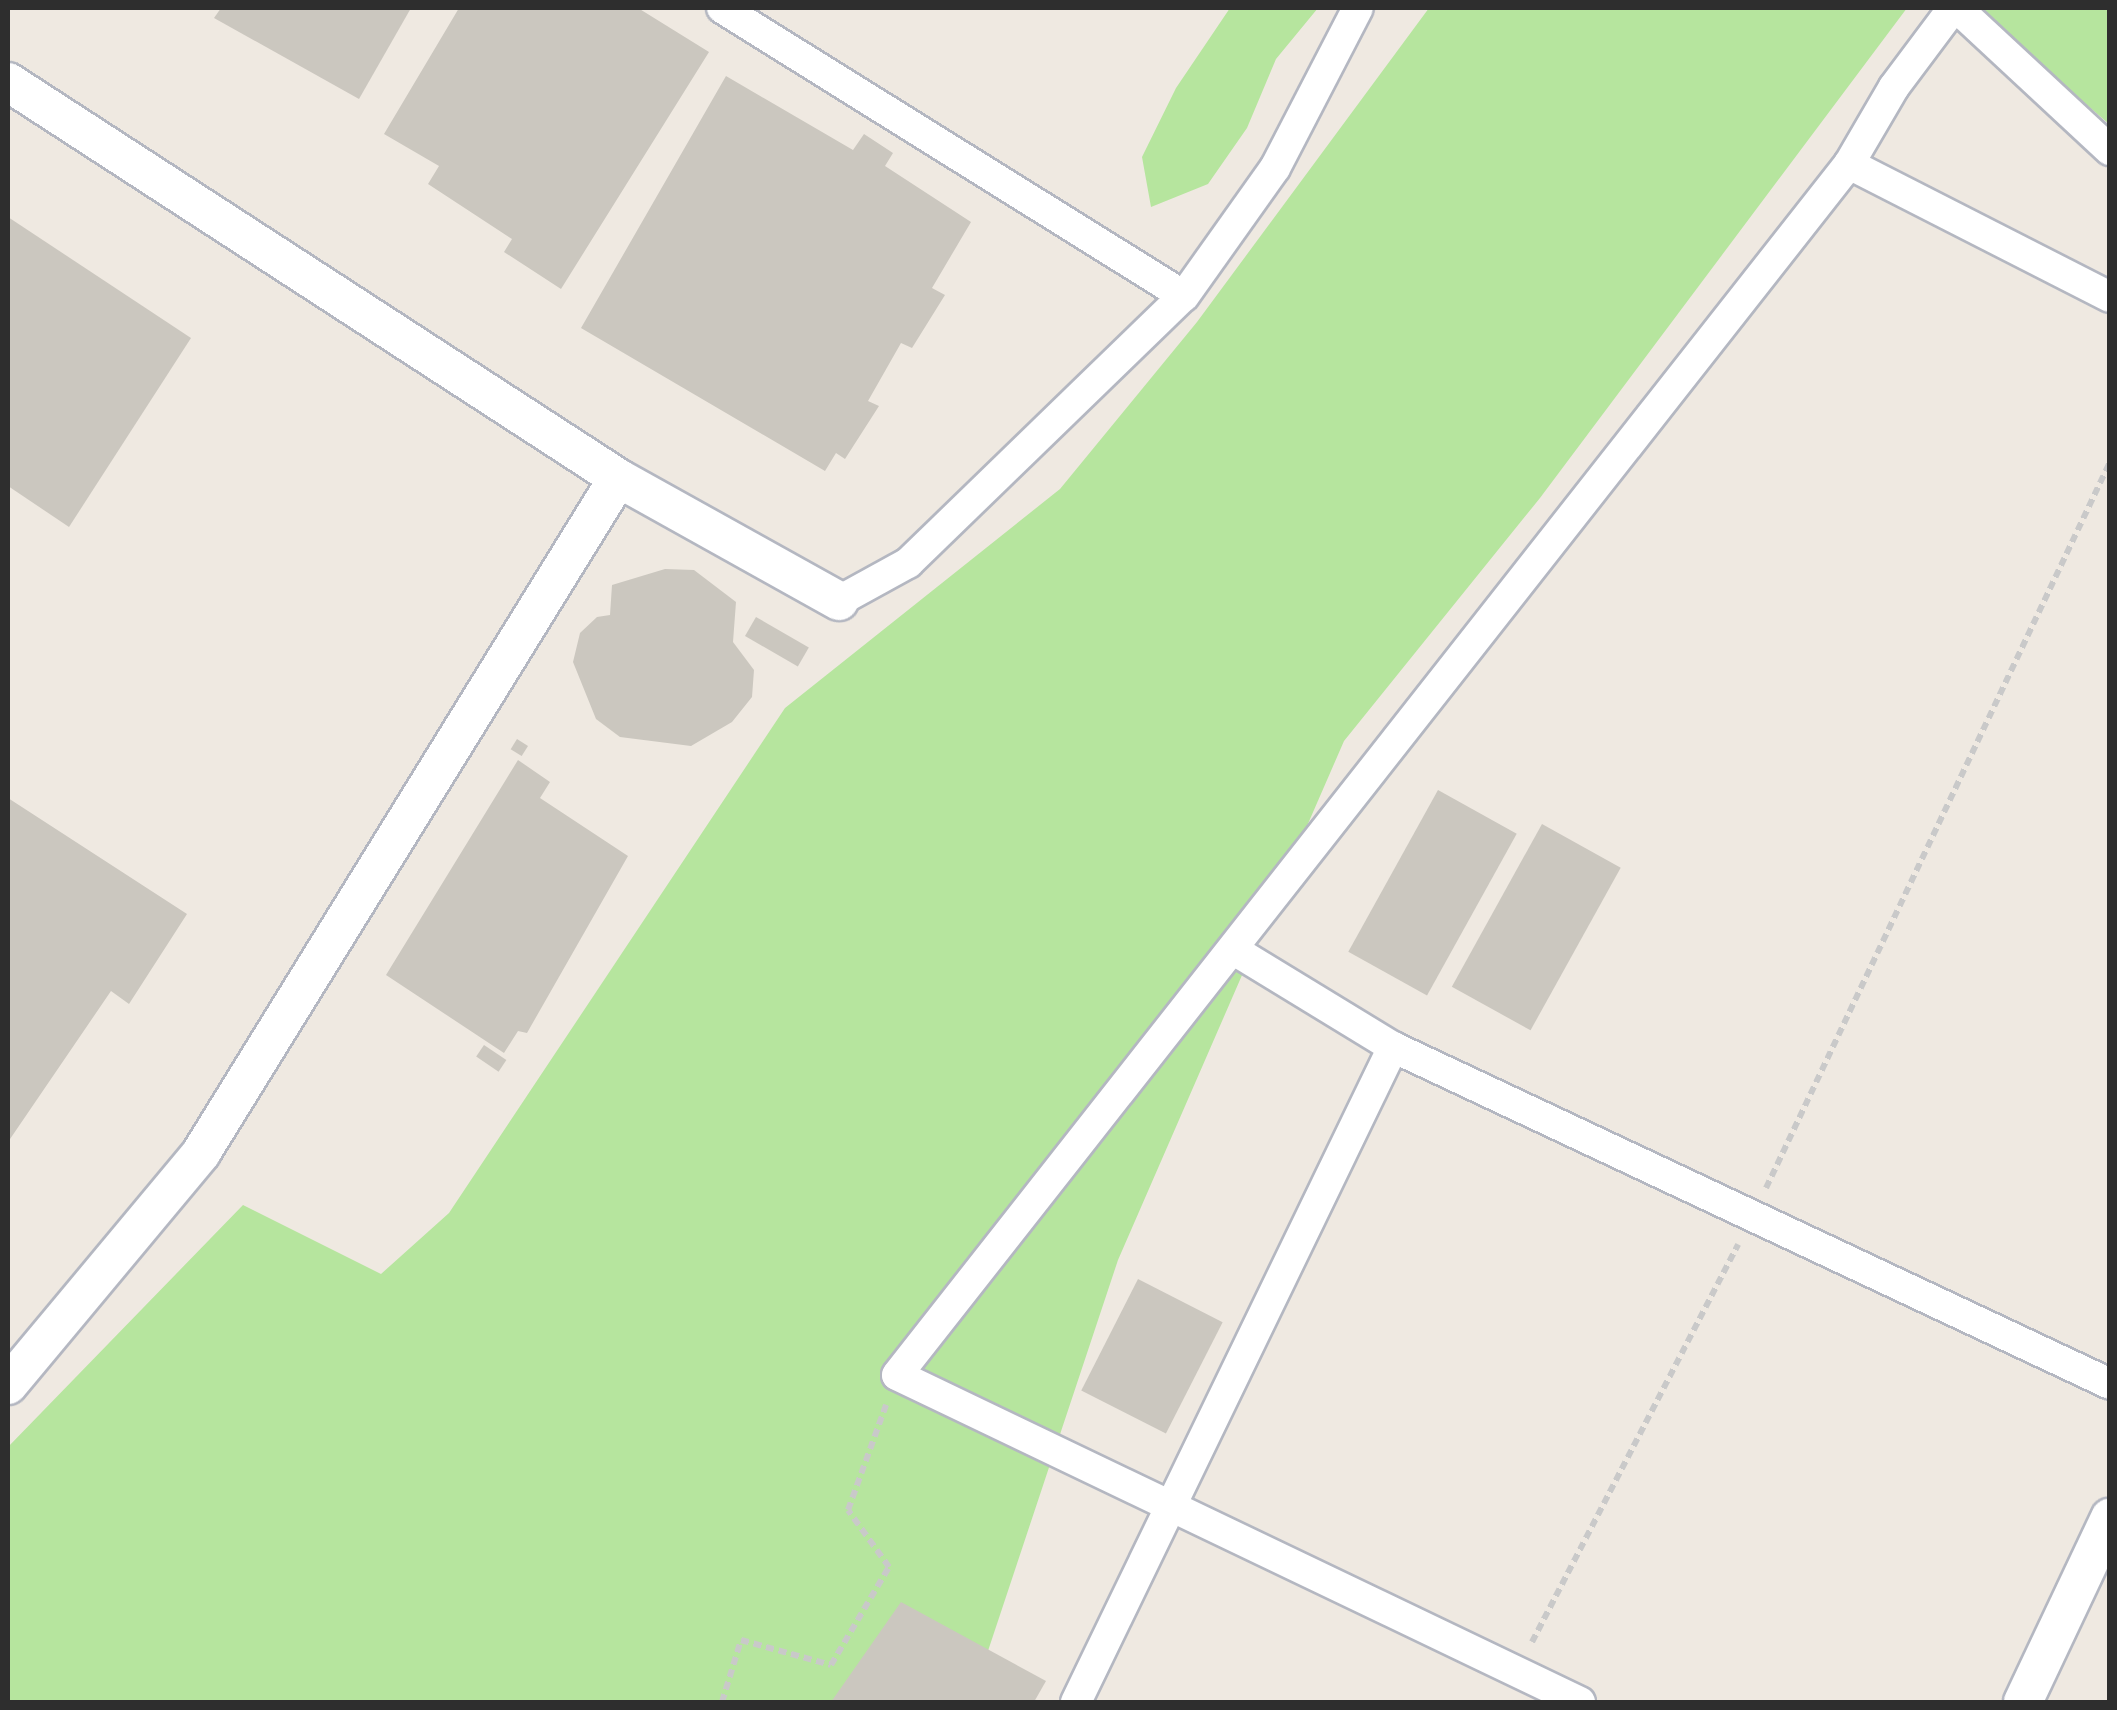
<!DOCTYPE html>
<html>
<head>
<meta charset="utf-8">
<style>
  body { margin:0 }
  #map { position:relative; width:2117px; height:1710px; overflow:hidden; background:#efe9e1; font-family:"Golos Text",sans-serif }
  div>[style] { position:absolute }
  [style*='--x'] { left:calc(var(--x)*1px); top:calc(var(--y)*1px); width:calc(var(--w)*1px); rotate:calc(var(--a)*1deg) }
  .green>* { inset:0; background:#b6e59e }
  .building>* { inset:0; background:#cbc7bf; transform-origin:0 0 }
  .path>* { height:6px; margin-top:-3px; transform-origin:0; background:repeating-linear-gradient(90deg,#c9c9c9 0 8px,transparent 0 13px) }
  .roads { filter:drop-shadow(2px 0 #b4b7c1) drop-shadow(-2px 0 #b4b7c1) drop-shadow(0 2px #b4b7c1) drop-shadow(0 -2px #b4b7c1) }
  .minor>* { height:30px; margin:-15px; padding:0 15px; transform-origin:15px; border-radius:15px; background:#fff }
  .tertiary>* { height:38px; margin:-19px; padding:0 19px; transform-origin:19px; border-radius:19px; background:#fff }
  span { translate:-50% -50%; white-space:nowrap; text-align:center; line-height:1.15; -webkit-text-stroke:10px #fff; paint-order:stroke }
  .frame { position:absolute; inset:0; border:10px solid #2e2e2e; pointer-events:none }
</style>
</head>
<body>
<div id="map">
  <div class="green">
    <i style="clip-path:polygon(1230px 8px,1318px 8px,1276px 59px,1247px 128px,1208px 184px,1151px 207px,1142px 157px,1176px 88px)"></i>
    <i style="clip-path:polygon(1429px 8px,1907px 8px,1540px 498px,1344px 741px,1118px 1260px,971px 1702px,8px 1702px,8px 1447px,243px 1205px,381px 1274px,449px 1213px,785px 708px,1060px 489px,1197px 322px)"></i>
    <i style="clip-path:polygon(1983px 8px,2109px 8px,2109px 124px,1979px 12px)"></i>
  </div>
  <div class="building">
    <i style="clip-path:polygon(221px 8px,411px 8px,359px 99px,214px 18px)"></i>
    <i style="clip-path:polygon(459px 8px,638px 8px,709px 52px,561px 289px,504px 252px,512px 239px,428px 184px,439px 166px,384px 134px)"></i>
    <i style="clip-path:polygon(726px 76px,853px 150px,864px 134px,893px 153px,885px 166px,971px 222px,932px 288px,945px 295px,912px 348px,901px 343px,868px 401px,879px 406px,845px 459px,836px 453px,825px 471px,581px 328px)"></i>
    <i style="clip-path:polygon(8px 217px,191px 338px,69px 527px,8px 486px)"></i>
    <i style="clip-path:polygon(665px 569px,694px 570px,736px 602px,733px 642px,754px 670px,752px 697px,732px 722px,691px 746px,620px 737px,596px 719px,573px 662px,580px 633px,597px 617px,610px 615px,612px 585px)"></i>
    <i style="left:756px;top:617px;width:61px;height:22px;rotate:30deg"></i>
    <i style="left:517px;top:739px;width:13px;height:12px;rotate:32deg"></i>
    <i style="clip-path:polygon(518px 760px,550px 782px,540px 798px,628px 856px,527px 1033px,518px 1031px,504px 1053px,386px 975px)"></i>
    <i style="left:1438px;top:790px;width:90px;height:185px;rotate:29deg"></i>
    <i style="clip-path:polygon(8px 798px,187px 914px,129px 1004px,111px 991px,8px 1142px)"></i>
    <i style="left:1542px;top:824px;width:90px;height:186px;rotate:29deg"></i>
    <i style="left:484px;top:1045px;width:27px;height:14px;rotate:34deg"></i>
    <i style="left:1138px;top:1279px;width:95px;height:125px;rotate:27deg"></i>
    <i style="clip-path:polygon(901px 1602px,1046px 1681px,1034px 1702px,831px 1702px)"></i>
  </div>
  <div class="path">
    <i style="--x:1766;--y:1188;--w:803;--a:-64.65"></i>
    <i style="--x:1532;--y:1642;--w:448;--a:-62.6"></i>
    <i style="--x:722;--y:1702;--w:65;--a:-73"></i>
    <i style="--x:741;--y:1640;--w:93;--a:15.5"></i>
    <i style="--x:831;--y:1665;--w:114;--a:-59.4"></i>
    <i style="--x:889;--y:1567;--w:70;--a:-125.7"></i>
    <i style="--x:848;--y:1510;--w:112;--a:-70.1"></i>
  </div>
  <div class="roads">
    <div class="minor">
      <i style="--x:722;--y:8;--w:544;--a:31.94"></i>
      <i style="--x:1957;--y:8;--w:209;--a:42.9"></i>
      <i style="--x:1849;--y:164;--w:293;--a:27"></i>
      <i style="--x:839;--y:601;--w:79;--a:-28.8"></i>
      <i style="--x:908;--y:563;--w:384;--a:-44.1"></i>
      <i style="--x:1184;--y:296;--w:157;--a:-54.6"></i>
      <i style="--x:1275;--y:168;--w:180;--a:-62.6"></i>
      <i style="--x:1234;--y:950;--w:186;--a:31.4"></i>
      <i style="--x:1393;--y:1047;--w:792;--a:25.17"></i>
      <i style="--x:1076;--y:1702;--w:728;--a:-64.17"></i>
      <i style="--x:1580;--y:1702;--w:757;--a:-154.42"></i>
      <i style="--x:897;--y:1375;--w:1540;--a:-51.83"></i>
      <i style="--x:1849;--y:164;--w:89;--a:-59.7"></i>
      <i style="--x:1894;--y:87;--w:99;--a:-53.2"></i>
    </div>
    <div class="tertiary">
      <i style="--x:8;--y:82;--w:727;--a:32.99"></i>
      <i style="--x:618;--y:478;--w:253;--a:29.1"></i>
      <i style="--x:8;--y:1385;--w:302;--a:-50.2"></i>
      <i style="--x:201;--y:1153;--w:793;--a:-58.29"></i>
      <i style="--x:2023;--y:1702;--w:204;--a:-64.7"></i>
    </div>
  </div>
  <div class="frame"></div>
</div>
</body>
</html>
